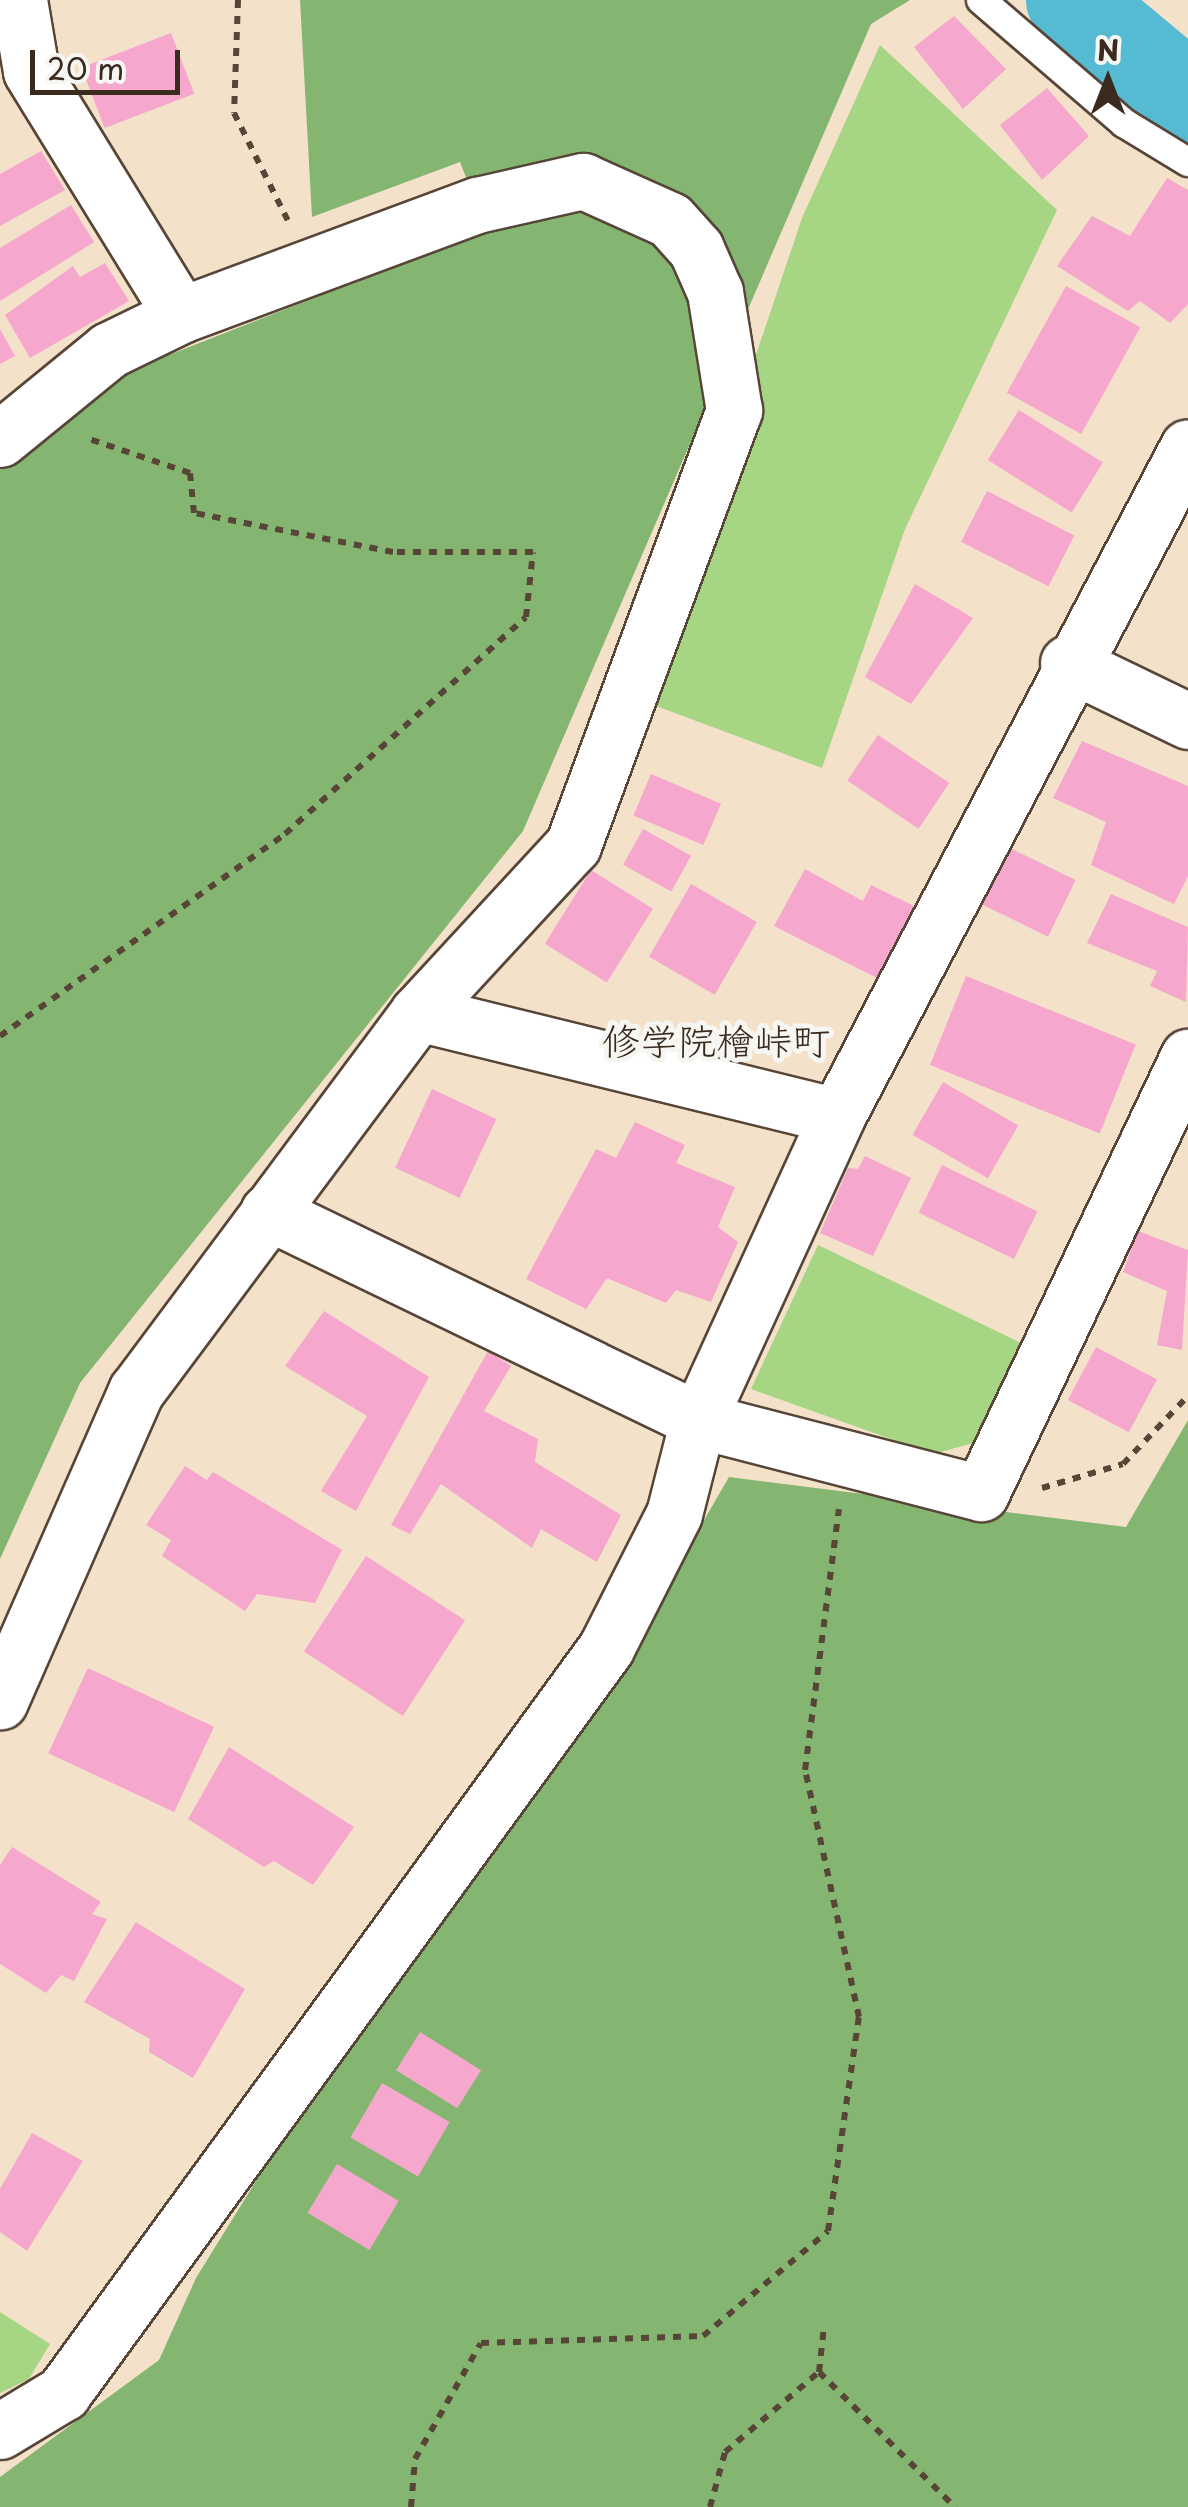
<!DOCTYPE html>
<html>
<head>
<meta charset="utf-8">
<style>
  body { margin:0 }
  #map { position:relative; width:1188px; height:2507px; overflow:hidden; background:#f3e1c9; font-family:"Playpen Sans","Klee One",sans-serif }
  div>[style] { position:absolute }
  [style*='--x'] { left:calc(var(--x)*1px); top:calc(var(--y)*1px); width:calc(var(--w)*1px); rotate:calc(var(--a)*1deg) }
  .green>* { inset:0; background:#a6d583 }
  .forest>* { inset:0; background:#84b671 }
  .river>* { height:90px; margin:-45px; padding:0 45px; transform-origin:45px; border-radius:45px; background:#54bbd2 }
  .building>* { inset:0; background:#f5a7ce; transform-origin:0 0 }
  .path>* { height:6px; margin-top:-3px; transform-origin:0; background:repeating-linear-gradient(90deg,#574538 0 8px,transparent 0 16px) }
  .roads { filter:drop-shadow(2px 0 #574538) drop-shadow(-2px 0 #574538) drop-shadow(0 2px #574538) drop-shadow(0 -2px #574538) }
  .service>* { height:28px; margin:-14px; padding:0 14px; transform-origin:14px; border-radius:14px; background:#fff }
  .minor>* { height:55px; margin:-27.5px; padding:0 27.5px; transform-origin:27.5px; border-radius:27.5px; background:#fff }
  span { translate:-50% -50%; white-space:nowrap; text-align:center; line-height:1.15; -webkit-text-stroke:10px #f6f6f2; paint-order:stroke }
  .neighbourhood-label { font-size:38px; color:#3b2a1e }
  .north { position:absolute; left:1058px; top:30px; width:100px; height:100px; -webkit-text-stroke:8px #f6f6f2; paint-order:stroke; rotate:0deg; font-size:28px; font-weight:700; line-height:40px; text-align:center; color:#3b2a1e }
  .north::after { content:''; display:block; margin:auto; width:35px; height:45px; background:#3b2a1e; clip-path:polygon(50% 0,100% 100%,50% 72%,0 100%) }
  .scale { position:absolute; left:30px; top:50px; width:150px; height:45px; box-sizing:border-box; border:5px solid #3b2a1e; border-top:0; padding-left:12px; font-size:30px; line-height:35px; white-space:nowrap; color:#3b2a1e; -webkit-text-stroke:8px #f6f6f2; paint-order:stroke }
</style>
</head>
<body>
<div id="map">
  <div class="green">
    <i style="clip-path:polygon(880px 45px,1057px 210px,905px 529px,822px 768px,640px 700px,802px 218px)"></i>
    <i style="clip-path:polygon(818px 1245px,1021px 1343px,981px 1441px,933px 1454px,751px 1389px)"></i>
    <i style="clip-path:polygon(0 2312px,50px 2344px,29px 2379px,0 2393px)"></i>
  </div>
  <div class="forest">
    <i style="clip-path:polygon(300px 0,910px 0,871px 24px,523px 831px,80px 1383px,0 1559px,0 463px,113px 377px,487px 230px,460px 162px,312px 217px)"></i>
    <i style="clip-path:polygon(1188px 1420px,1188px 2507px,0 2507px,0 2477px,159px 2360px,196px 2278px,303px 2105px,592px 1714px,729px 1477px,1126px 1527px)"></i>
  </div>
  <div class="river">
    <i style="--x:1071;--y:0;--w:152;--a:39.7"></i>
  </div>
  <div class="building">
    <i style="clip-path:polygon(954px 16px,1006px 69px,963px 109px,914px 47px)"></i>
    <i style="left:171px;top:33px;width:65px;height:96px;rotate:69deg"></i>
    <i style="clip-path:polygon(1047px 88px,1089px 136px,1042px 180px,1000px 125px)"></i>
    <i style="clip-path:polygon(41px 151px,65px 190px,0 226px,0 174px)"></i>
    <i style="clip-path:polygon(1167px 178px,1188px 190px,1188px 304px,1170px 323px,1140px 301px,1128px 311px,1057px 266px,1092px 216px,1130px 236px)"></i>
    <i style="clip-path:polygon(71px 205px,94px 242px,0 301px,0 248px)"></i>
    <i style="clip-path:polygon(105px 263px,129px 301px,30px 358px,5px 315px,73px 266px,80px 277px)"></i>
    <i style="left:1066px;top:286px;width:85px;height:122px;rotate:29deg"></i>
    <i style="clip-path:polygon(0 329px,15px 356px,0 364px)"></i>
    <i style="left:1019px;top:410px;width:99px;height:59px;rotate:32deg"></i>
    <i style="left:987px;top:491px;width:98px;height:57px;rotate:27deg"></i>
    <i style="clip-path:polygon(915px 584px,973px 618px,911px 704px,865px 677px)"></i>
    <i style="left:878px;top:735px;width:86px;height:55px;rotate:34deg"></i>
    <i style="clip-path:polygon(1082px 741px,1188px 786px,1188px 876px,1174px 904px,1091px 865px,1106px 822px,1053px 798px)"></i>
    <i style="left:651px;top:774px;width:76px;height:45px;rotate:23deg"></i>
    <i style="left:643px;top:829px;width:55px;height:41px;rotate:29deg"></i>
    <i style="left:1010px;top:848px;width:73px;height:63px;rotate:26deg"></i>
    <i style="clip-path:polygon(805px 869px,863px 901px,871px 885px,916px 907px,883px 981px,774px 926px)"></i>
    <i style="left:591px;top:870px;width:73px;height:87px;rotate:32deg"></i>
    <i style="left:691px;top:884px;width:76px;height:84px;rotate:30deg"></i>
    <i style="clip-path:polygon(1111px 894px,1188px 927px,1186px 1002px,1150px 986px,1157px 971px,1087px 943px)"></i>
    <i style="left:966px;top:976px;width:183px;height:96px;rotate:22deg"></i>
    <i style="left:943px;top:1082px;width:87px;height:61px;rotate:30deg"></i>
    <i style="left:432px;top:1089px;width:71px;height:87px;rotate:25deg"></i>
    <i style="clip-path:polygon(635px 1122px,685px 1145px,676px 1163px,735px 1187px,718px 1227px,738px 1242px,711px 1302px,676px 1290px,666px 1303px,607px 1278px,586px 1309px,526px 1279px,596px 1149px,616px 1158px)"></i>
    <i style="clip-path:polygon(865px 1156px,911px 1178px,873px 1256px,820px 1233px,848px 1168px,858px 1169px)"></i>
    <i style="left:942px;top:1165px;width:106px;height:53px;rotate:26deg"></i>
    <i style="clip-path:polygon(1138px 1231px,1188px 1250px,1182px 1350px,1157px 1345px,1167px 1291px,1123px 1272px)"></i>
    <i style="clip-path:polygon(324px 1311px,429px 1377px,356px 1511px,321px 1491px,367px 1416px,285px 1366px)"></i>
    <i style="left:1096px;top:1347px;width:69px;height:60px;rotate:28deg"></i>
    <i style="clip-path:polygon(488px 1351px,511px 1366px,484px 1411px,538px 1439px,535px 1462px,621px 1515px,597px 1562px,541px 1529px,532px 1548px,441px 1484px,410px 1534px,391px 1525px)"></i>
    <i style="clip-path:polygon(185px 1466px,207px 1480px,213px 1472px,342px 1550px,315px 1603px,257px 1594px,245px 1611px,162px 1556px,171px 1540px,146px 1525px)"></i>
    <i style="left:366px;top:1556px;width:118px;height:114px;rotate:33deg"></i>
    <i style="left:88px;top:1668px;width:139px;height:94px;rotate:25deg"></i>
    <i style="clip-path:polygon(229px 1747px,354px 1827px,313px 1885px,274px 1861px,264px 1867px,188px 1819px)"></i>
    <i style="clip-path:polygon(12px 1847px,101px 1902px,92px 1914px,107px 1919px,74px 1981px,61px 1975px,46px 1993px,0 1964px,0 1865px)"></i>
    <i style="clip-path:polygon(136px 1922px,245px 1989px,193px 2078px,149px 2052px,150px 2039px,84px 2002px)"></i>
    <i style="left:420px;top:2032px;width:72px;height:45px;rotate:32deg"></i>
    <i style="left:382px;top:2083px;width:78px;height:63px;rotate:30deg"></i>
    <i style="clip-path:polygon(32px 2133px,83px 2161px,27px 2251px,0 2232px,0 2189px)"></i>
    <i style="left:337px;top:2164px;width:72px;height:57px;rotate:31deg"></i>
  </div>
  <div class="path">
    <i style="--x:238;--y:0;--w:113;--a:92"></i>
    <i style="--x:234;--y:113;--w:123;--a:63.4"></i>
    <i style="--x:0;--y:1036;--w:349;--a:-35.3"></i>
    <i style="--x:285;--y:834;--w:324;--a:-42"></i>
    <i style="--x:526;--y:617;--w:65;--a:-83.9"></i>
    <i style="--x:533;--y:552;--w:140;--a:180"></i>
    <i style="--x:393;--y:552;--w:203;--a:-168.9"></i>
    <i style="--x:194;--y:513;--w:40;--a:-95.7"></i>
    <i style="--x:190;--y:473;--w:110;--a:-161.4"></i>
    <i style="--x:1042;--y:1488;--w:84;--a:-16.5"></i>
    <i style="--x:1123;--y:1464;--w:94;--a:-46.3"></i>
    <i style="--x:819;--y:2372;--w:192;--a:44.8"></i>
    <i style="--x:411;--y:2507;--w:48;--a:-85.2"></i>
    <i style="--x:415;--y:2459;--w:133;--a:-60.4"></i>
    <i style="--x:481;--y:2343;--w:222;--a:-1.8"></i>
    <i style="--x:703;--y:2336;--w:163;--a:-40"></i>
    <i style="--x:828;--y:2231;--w:216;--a:-81.8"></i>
    <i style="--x:859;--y:2017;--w:253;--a:-102.3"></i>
    <i style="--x:805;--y:1770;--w:263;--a:-82.6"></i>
    <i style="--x:710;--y:2507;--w:57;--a:-74.7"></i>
    <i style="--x:725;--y:2452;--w:123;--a:-40.4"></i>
    <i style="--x:819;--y:2372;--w:45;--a:-83.7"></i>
  </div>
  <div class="roads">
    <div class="service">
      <i style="--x:981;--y:0;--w:189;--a:40.7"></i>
      <i style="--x:1124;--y:123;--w:75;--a:31.4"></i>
    </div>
    <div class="minor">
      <i style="--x:19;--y:0;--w:72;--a:80.4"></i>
      <i style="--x:31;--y:71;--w:286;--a:58.4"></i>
      <i style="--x:0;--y:439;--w:141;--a:-39.2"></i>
      <i style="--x:109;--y:350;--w:80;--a:-25.9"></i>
      <i style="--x:181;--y:315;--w:316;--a:-20.4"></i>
      <i style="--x:477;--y:205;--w:109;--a:-12.8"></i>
      <i style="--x:583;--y:181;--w:95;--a:24.1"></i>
      <i style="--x:670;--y:220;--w:39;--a:48"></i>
      <i style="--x:696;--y:249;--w:47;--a:66.2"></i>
      <i style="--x:715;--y:292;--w:120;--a:80.9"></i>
      <i style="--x:734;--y:410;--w:464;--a:110.3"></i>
      <i style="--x:573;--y:845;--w:229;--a:132.7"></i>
      <i style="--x:418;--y:1013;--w:472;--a:126.7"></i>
      <i style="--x:136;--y:1391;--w:339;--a:113.7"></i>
      <i style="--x:1068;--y:663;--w:133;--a:25.8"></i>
      <i style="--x:418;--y:1013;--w:431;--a:13.8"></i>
      <i style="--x:268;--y:1212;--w:478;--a:25.8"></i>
      <i style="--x:698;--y:1420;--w:292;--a:14.5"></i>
      <i style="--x:981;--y:1493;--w:483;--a:-64.6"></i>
      <i style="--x:0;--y:2431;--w:74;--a:-31.1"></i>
      <i style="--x:63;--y:2393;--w:922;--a:-53.91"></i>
      <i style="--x:606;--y:1648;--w:150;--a:-63.1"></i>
      <i style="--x:674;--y:1514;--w:97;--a:-75.7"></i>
      <i style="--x:698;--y:1420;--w:334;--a:-65.4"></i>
      <i style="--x:837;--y:1116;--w:755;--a:-62.32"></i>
    </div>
  </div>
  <div class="neighbourhood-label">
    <span style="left:716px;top:1040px">修学院檜峠町</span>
  </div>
  <div class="north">N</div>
  <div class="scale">20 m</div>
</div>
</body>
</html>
